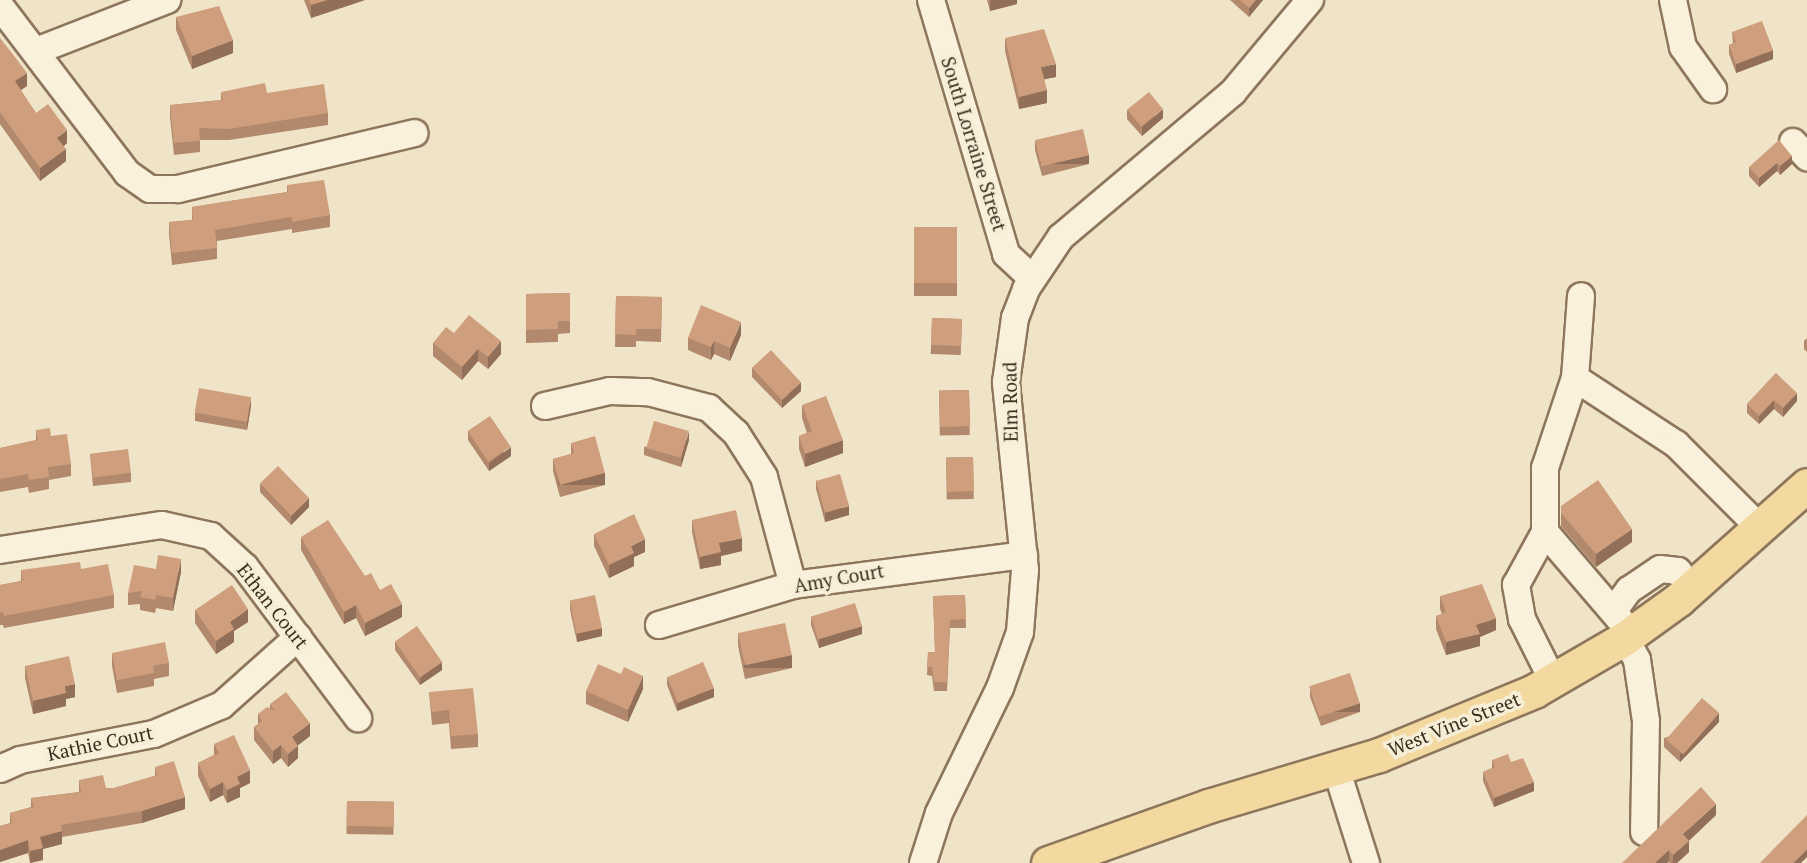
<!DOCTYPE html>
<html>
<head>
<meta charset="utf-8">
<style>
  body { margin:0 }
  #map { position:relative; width:1807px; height:863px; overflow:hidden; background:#f0e4c8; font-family:"PT Serif",serif }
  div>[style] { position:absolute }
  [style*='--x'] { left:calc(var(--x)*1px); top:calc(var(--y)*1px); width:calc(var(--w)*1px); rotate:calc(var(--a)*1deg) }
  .roads { filter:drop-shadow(2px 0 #8d765c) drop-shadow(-2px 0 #8d765c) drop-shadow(0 2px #8d765c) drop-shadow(0 -2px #8d765c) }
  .minor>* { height:26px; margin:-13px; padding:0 13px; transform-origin:13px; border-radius:13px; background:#faf1dc }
  .major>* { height:33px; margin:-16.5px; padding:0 16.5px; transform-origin:16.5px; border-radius:16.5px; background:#f3d9a0 }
  .wall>* { inset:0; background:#b2896c; transform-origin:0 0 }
  .shaded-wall>* { inset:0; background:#916f58; transform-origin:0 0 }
  .building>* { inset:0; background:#cf9f7d; transform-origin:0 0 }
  span { translate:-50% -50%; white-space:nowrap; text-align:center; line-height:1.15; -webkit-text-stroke:7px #f7eed8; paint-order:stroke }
  .street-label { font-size:19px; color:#3d2e20 }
</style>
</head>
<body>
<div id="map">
  <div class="roads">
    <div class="minor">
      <i style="--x:931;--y:0;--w:265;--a:73.5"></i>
      <i style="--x:1006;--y:254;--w:35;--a:43"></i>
      <i style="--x:1673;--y:0;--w:48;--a:78"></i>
      <i style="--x:1683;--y:47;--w:52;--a:54.5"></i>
      <i style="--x:0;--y:6;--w:210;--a:52.7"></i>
      <i style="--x:127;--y:173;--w:28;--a:35"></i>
      <i style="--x:150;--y:189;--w:28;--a:0"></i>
      <i style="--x:178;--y:189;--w:243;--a:-13.3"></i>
      <i style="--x:36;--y:51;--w:141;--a:-21.3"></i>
      <i style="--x:1793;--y:142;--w:21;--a:47"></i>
      <i style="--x:1575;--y:378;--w:121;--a:33.2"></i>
      <i style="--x:1676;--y:444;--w:120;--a:45"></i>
      <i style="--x:545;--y:406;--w:67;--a:-13"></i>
      <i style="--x:610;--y:391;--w:38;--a:2"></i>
      <i style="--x:648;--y:392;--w:63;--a:14.7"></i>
      <i style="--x:709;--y:408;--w:37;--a:43"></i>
      <i style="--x:736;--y:433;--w:52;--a:57.5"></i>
      <i style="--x:764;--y:477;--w:112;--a:75"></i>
      <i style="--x:1545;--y:532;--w:134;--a:49.5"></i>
      <i style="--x:0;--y:550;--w:164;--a:-8.8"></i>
      <i style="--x:162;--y:525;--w:50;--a:12.7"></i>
      <i style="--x:211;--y:536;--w:46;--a:42.4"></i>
      <i style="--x:245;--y:567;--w:189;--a:53.2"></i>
      <i style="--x:1615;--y:609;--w:24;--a:-54"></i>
      <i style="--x:1629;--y:590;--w:37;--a:-34"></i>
      <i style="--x:1660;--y:569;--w:18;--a:6"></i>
      <i style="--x:1678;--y:571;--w:22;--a:51"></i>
      <i style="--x:659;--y:625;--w:140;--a:-16.6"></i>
      <i style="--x:793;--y:585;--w:233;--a:-7.4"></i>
      <i style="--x:1625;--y:638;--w:25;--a:61"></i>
      <i style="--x:1637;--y:660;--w:62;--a:81.6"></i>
      <i style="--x:1646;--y:721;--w:111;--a:91"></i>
      <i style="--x:1553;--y:681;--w:69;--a:-116.6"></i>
      <i style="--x:1522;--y:619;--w:35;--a:-100"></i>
      <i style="--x:1516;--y:585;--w:60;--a:-61.3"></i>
      <i style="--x:1545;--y:532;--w:64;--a:-90"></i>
      <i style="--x:1545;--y:468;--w:95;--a:-71.6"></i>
      <i style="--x:1575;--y:378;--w:82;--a:-85.8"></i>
      <i style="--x:1336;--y:768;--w:100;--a:72.5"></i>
      <i style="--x:0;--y:769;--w:22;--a:-24"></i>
      <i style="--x:20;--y:760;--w:136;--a:-11"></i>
      <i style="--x:154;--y:734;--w:74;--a:-23.1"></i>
      <i style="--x:222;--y:705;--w:102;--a:-41.8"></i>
      <i style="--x:923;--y:863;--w:52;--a:-72.3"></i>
      <i style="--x:939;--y:813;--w:139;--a:-64"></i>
      <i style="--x:1000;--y:688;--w:59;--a:-70.3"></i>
      <i style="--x:1020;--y:632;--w:62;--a:-85.4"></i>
      <i style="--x:1025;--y:570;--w:189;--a:-95.8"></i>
      <i style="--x:1006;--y:382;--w:65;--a:-82"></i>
      <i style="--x:1015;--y:318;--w:31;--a:-69"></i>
      <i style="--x:1026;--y:289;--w:63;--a:-56.1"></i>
      <i style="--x:1061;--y:237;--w:225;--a:-40.1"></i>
      <i style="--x:1233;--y:92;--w:120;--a:-50.1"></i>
    </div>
    <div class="major">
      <i style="--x:1048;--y:863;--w:170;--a:-19.6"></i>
      <i style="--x:1208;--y:806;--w:178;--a:-16.6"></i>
      <i style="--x:1379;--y:755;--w:168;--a:-22.4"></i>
      <i style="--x:1534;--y:691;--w:105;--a:-30.2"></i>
      <i style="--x:1625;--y:638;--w:67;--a:-35.8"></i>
      <i style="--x:1679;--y:599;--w:171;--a:-41.7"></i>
    </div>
  </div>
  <div class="wall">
    <i style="clip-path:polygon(304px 0,365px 0,311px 18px)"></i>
    <i style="clip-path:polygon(987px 0,1017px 0,1017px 4px,990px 11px)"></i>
    <i style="clip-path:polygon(1230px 0,1263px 0,1249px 17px)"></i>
    <i style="clip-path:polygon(176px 17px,233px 53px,192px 69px,176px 30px)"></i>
    <i style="clip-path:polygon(1732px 32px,1773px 59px,1736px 73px,1729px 54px,1729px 45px,1733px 43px)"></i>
    <i style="clip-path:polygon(0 38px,27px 86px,20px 90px,36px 113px,67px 143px,64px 146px,66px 161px,40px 181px,0 124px)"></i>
    <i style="clip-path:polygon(1005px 38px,1056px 77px,1044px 79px,1047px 103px,1019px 109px,1005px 51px)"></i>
    <i style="clip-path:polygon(221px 92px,267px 93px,328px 113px,328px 125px,229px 140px,200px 140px,200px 152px,174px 155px,170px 117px,170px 105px,221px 100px)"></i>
    <i style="clip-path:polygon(1127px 110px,1163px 118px,1142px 136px,1127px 119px)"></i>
    <i style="clip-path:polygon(1035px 141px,1089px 164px,1042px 176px,1035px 150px)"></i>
    <i style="clip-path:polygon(1792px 156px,1792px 164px,1780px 175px,1777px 171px,1759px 187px,1749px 176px,1749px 167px)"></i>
    <i style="clip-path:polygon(287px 185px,330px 215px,330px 227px,292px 233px,292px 229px,217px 241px,217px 259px,172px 265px,169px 234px,169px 222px,192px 220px,192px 207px,287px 192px)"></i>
    <i style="left:914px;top:227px;width:43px;height:69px"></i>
    <i style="clip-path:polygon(570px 293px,570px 333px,558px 334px,558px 342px,526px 343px,526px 294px)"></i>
    <i style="clip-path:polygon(616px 296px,662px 297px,661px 342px,636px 341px,636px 347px,615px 347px)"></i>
    <i style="left:932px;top:318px;width:30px;height:36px;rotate:2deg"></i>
    <i style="clip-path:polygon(454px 333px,501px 354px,488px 369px,478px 361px,462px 380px,433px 356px,433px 343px)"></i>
    <i style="clip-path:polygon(741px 335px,730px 361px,714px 354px,711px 360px,688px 350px,688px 338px)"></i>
    <i style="clip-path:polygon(1807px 338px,1807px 352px,1804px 349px,1804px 341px)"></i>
    <i style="clip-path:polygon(752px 368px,801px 391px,782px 408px,752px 377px)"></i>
    <i style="clip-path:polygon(1776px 373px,1797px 401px,1783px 417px,1774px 409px,1759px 424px,1747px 413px,1747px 404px)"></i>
    <i style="left:969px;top:390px;width:45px;height:30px;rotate:89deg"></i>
    <i style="clip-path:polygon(802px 405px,843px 453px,805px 467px,799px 449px,799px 436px,807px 433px,802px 418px)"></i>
    <i style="clip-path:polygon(251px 406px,247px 430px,195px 421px,195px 413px)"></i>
    <i style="clip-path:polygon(36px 430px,51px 436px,71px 464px,71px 476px,49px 480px,49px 489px,29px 493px,28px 487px,0 492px,0 448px,36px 440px)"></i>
    <i style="clip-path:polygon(468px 431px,511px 456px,489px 471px,468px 440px)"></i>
    <i style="clip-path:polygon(689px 440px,681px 467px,644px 455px,644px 447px)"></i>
    <i style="clip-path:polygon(571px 443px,605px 485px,560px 497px,553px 471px,553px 459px,571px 454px)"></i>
    <i style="clip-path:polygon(90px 454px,131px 473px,131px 482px,93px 486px)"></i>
    <i style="left:973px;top:457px;width:42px;height:27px;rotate:89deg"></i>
    <i style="clip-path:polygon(816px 480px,849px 515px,825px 522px,816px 489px)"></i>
    <i style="clip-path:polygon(260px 484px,309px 507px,291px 525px,260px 492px)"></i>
    <i style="clip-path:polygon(1561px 506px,1632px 542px,1596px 567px,1561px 526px)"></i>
    <i style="clip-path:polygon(692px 520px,742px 551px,721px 556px,721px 565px,700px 569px,692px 532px)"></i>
    <i style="clip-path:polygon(594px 534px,645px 552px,634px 557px,634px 566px,609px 578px,594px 546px)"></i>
    <i style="clip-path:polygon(301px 537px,365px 576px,380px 590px,402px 617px,365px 636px,356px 618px,344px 624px,301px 550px)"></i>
    <i style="clip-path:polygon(81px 569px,114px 595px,114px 608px,4px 628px,3px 625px,0 625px,0 585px,21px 581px,21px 570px)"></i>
    <i style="clip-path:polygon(156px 569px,181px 572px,173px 611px,156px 608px,155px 613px,140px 610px,140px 604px,128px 605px,128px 593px)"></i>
    <i style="clip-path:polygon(965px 595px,966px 628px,950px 628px,947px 691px,934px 691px,932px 676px,927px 675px,928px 652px,935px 652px,933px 596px)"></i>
    <i style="clip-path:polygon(1440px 596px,1496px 630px,1480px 637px,1480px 646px,1446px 655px,1436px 629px,1436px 616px,1442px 614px,1440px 609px)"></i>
    <i style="clip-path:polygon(570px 601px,602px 636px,577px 642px,570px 610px)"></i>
    <i style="clip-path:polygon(195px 610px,248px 622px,234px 631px,234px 642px,216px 654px,195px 623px)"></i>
    <i style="clip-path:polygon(811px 617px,862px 634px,819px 648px,811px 625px)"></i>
    <i style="clip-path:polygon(738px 633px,792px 668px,745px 679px,738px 646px)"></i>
    <i style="clip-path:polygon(395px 641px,442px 670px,420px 685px,395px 650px)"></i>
    <i style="clip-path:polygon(112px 653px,169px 663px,169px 676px,154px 679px,154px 686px,117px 693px,112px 666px)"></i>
    <i style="clip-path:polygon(25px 666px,75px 697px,66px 699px,66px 706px,33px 714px,25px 678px)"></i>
    <i style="clip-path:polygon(667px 677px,714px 697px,677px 711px,667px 685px)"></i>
    <i style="clip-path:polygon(1310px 688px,1360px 712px,1321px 726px,1310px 697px)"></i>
    <i style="clip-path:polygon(643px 689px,628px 722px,586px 704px,586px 691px)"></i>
    <i style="clip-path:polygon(429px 692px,478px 734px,478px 747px,451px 749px,449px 723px,432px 725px)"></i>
    <i style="clip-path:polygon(270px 704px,310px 736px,298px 745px,298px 758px,288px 767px,281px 758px,273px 764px,254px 740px,254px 727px,258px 724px,258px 714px,270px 708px)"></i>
    <i style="clip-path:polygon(1719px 722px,1680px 762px,1664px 747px,1664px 738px)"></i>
    <i style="clip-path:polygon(214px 744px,250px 783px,240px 788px,240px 797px,227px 803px,223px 795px,210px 802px,198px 776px,198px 763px,214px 755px)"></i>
    <i style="clip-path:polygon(1492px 760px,1511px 762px,1534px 791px,1494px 807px,1483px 781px,1483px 772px,1492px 768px)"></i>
    <i style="clip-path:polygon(155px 767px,185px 809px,142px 823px,62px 837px,62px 844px,43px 849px,43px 860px,30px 863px,28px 853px,0 862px,0 826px,10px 823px,10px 813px,31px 807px,31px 798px,79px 792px,79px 780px,106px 788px,114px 788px,155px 776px)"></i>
    <i style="left:347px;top:801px;width:47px;height:33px;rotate:1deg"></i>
    <i style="clip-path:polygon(1716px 815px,1689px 841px,1689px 852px,1677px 863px,1670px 863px,1669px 862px,1622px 863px)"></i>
  </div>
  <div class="shaded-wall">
    <i style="clip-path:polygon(327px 0,365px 0,311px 18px,311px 5px)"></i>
    <i style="clip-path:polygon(990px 0,1017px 0,1017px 4px,990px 11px)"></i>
    <i style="clip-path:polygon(1256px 0,1263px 0,1249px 17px,1249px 8px)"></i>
    <i style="clip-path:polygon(233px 40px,233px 53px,192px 69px,192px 56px)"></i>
    <i style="clip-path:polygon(1773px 50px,1773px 59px,1736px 73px,1736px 64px)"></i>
    <i style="clip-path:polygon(1056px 64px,1056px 77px,1041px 80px,1041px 67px)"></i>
    <i style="clip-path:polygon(27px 73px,27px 86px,15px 94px,15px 81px)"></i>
    <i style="clip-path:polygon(1047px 90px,1047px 103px,1019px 109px,1019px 97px)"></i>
    <i style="clip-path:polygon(1163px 109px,1163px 118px,1142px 136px,1142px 127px)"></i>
    <i style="clip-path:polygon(67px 130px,67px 143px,57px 151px,57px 138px)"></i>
    <i style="clip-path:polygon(66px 149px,66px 161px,40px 181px,40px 168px)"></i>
    <i style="left:1089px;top:155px;width:9px;height:49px;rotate:90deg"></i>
    <i style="clip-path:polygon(1792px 156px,1792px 164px,1780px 175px,1780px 166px)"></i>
    <i style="clip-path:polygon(1777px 163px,1777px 171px,1759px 187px,1759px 178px)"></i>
    <i style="clip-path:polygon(741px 322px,741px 335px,730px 361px,730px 348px)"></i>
    <i style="clip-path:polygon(501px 341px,501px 354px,488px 369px,488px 357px)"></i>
    <i style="clip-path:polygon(714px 341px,714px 354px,711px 360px,711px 347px)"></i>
    <i style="clip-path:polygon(478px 349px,478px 361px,462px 380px,462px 367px)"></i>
    <i style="clip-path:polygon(801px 382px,801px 391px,782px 408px,782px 400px)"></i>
    <i style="clip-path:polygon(1797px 393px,1797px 401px,1783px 417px,1783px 408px)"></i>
    <i style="clip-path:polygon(251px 397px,251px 406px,247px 430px,247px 422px)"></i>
    <i style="clip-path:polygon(1774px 400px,1774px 409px,1759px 424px,1759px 416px)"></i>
    <i style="clip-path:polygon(689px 431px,689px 440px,681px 467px,681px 458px)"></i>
    <i style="clip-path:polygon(843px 440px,843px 453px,805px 467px,805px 454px)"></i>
    <i style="clip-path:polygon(511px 447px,511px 456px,489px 471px,489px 463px)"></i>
    <i style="left:605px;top:473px;width:12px;height:47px;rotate:90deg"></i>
    <i style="clip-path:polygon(309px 498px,309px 507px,291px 525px,291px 516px)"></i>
    <i style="clip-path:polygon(849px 506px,849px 515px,825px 522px,825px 513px)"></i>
    <i style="clip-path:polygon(1632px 529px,1632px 542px,1596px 567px,1596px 554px)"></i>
    <i style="clip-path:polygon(742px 538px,742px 551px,721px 556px,721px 565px,700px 569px,700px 557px,719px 543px)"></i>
    <i style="clip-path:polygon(645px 539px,645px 552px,634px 557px,634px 566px,609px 578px,609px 565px,631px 546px)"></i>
    <i style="clip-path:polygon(181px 559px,181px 572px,173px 611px,173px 598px)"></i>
    <i style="clip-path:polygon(402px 604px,402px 617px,365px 636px,365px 623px)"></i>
    <i style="clip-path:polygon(356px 605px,356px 618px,344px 624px,344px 612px)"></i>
    <i style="clip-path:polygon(248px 609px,248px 622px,234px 631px,234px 642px,216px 654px,216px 641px,230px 622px)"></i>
    <i style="clip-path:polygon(1496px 618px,1496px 630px,1480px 637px,1480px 646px,1446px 655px,1446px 642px,1476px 625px)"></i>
    <i style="clip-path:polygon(862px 626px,862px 634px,819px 648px,819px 639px)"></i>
    <i style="clip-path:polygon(602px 628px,602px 636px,577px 642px,577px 633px)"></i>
    <i style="left:792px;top:655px;width:13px;height:48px;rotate:90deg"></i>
    <i style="clip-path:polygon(442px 662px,442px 670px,420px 685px,420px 677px)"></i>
    <i style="clip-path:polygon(643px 676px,643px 689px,628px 722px,628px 710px)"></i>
    <i style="clip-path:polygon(75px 684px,75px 697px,66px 699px,66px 706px,33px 714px,33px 701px,65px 686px)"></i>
    <i style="clip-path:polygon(714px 688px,714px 697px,677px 711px,677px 702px)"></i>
    <i style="left:1360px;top:703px;width:9px;height:41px;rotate:90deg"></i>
    <i style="clip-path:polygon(1719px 713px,1719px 722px,1680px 762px,1680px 754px)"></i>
    <i style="clip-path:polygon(310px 723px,310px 736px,292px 750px,292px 737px)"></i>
    <i style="clip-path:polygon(281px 745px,281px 758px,273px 764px,273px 751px)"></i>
    <i style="clip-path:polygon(298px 746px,298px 758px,288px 767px,288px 754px)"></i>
    <i style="clip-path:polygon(250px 770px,250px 783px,240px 788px,240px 797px,227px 803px,227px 790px,237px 777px)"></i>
    <i style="clip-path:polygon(223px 782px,223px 795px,210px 802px,210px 789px)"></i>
    <i style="clip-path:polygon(1534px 782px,1534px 791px,1494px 807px,1494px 798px)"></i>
    <i style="clip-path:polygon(185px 797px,185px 809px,142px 823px,142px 811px)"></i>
    <i style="clip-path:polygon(1716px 804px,1716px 815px,1683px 846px,1683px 834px)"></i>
    <i style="clip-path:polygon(62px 831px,62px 844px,43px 849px,43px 860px,30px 863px,30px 851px,40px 837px)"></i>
    <i style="clip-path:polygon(28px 840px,28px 853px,0 862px,0 850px)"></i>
    <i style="clip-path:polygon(1689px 841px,1689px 852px,1677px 863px,1673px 863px,1673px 855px)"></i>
    <i style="clip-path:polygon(1807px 849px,1807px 857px,1801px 863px,1793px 863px)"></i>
    <i style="clip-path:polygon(1669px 850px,1669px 862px,1667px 863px,1655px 863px)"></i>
  </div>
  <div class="building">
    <i style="clip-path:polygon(309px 0,327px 0,311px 5px)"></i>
    <i style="clip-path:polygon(1240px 0,1256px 0,1249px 8px)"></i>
    <i style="clip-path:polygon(219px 6px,233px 40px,192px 56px,176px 17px)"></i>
    <i style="clip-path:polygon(1762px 21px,1773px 50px,1736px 64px,1729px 45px,1736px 42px,1732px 32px)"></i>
    <i style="clip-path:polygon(1044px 29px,1056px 64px,1041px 67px,1047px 90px,1019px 97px,1005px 38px)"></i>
    <i style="clip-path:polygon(0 38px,15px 57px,27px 73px,15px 81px,36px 113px,48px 104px,67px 130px,57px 138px,66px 149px,40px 168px,0 112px)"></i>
    <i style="clip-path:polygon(265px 83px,267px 93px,324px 84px,328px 113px,229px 129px,199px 128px,200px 141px,174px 143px,170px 105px,223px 100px,221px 92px)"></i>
    <i style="left:1149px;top:92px;width:22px;height:28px;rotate:51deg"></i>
    <i style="left:1083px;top:129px;width:27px;height:49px;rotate:77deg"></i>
    <i style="clip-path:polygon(1779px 140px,1792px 156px,1780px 166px,1777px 163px,1759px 178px,1749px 167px)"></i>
    <i style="clip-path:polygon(324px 180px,330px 215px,292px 222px,292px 217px,215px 230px,217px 248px,172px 253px,169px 222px,193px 220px,192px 207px,288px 192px,287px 185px)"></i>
    <i style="left:914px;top:227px;width:43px;height:56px"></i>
    <i style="clip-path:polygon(570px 293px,570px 321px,558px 321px,558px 329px,526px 330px,526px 294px)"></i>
    <i style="clip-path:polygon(616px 296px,662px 297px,661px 329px,636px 329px,636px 335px,615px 334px)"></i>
    <i style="clip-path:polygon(701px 305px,741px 322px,730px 348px,714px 341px,711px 347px,688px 338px)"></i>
    <i style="clip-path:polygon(469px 315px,501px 341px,488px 357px,478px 349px,462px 367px,433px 343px,446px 327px,454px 333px)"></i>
    <i style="left:932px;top:318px;width:30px;height:27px;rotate:2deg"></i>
    <i style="left:771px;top:350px;width:44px;height:26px;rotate:47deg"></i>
    <i style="clip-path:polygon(1776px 373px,1797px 393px,1783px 408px,1774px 400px,1759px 416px,1747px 404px)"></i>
    <i style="left:199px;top:388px;width:53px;height:25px;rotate:10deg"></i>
    <i style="left:969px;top:390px;width:36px;height:30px;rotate:88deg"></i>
    <i style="clip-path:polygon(826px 396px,843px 440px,805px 454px,799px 436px,812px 431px,802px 405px)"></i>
    <i style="left:490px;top:416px;width:37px;height:27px;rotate:56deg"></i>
    <i style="left:654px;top:421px;width:36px;height:28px;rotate:16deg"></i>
    <i style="clip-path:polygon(50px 428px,51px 436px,67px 434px,71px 464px,48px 467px,49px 477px,29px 480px,28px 474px,0 479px,0 448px,38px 440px,36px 430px)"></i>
    <i style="clip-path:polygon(595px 436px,605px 473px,560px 485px,553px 459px,574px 453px,571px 443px)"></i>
    <i style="left:128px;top:449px;width:24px;height:38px;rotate:83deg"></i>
    <i style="left:973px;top:457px;width:34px;height:27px;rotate:88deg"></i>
    <i style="left:278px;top:466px;width:45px;height:25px;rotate:46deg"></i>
    <i style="left:840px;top:474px;width:33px;height:25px;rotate:74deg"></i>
    <i style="clip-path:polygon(1598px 480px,1632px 529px,1596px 554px,1561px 513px,1561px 506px)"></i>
    <i style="clip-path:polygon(736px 510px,742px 538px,719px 543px,721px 552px,700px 557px,692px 520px)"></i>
    <i style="clip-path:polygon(634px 514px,645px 539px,631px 546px,634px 553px,609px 565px,594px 534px)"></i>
    <i style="clip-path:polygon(328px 520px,365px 576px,371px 573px,380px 590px,391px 584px,402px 604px,365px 623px,356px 605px,344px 612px,301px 537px)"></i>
    <i style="clip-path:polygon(158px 555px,181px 559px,173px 598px,156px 595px,155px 600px,140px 597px,142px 591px,128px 593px,134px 565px,156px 569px)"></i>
    <i style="clip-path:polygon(80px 562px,81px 569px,108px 564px,114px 595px,4px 616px,3px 612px,0 612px,0 585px,23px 581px,21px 570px)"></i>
    <i style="clip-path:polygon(1482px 584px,1496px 618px,1476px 625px,1480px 634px,1446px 642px,1436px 616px,1446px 612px,1440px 596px)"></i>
    <i style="clip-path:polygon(232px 585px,248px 609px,230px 622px,234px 629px,216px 641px,195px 610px)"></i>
    <i style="left:595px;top:595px;width:34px;height:26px;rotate:78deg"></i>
    <i style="clip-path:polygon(965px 595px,966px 619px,950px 620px,947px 682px,934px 682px,932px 667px,927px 667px,928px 652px,935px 652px,933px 596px)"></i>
    <i style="left:855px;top:603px;width:24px;height:46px;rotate:73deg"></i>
    <i style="left:785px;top:623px;width:33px;height:48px;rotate:78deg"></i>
    <i style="left:417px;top:626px;width:44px;height:27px;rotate:55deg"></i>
    <i style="clip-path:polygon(165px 642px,169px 663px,153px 666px,154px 673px,117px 680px,112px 653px)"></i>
    <i style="clip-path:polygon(69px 656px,75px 684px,65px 686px,66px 693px,33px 701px,25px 666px)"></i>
    <i style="left:703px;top:662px;width:28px;height:39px;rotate:67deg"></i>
    <i style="clip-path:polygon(598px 664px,621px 674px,624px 667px,643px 676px,628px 710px,586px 691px)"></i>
    <i style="left:1350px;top:673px;width:32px;height:43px;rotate:72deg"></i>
    <i style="clip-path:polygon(473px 688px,478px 734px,451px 736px,449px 710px,432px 712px,429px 692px)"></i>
    <i style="clip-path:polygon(286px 692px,310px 723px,292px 737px,298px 746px,288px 754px,281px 745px,273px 751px,254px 727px,262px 721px,258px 714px,267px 707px,275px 711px,270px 704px)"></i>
    <i style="left:1702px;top:698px;width:23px;height:55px;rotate:41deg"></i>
    <i style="clip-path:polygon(234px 735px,250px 770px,237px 777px,240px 784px,227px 790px,223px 782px,210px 789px,198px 763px,219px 753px,214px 744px)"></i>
    <i style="clip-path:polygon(1508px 754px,1511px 762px,1523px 758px,1534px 782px,1494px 798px,1483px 772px,1495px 767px,1492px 760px)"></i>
    <i style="clip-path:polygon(174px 761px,185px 797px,142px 811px,61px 825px,62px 831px,40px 837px,43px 848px,30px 851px,28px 840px,0 850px,0 826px,12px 823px,10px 813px,34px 807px,31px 798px,81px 792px,79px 780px,103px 775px,106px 788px,114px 788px,157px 775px,155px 767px)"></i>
    <i style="clip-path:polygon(1701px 787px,1716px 804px,1683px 834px,1689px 841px,1673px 855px,1669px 850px,1655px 863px,1622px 863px)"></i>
    <i style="left:347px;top:801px;width:47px;height:25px;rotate:1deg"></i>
    <i style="clip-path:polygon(1807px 815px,1807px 849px,1793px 863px,1760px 863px)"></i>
  </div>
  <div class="street-label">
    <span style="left:974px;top:144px;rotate:73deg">South Lorraine Street</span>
    <span style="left:1010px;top:402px;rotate:-91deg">Elm Road</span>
    <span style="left:839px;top:578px;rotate:-10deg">Amy Court</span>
    <span style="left:273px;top:606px;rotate:52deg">Ethan Court</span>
    <span style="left:1454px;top:724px;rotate:-22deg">West Vine Street</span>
    <span style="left:100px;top:743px;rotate:-12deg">Kathie Court</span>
  </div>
</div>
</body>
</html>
